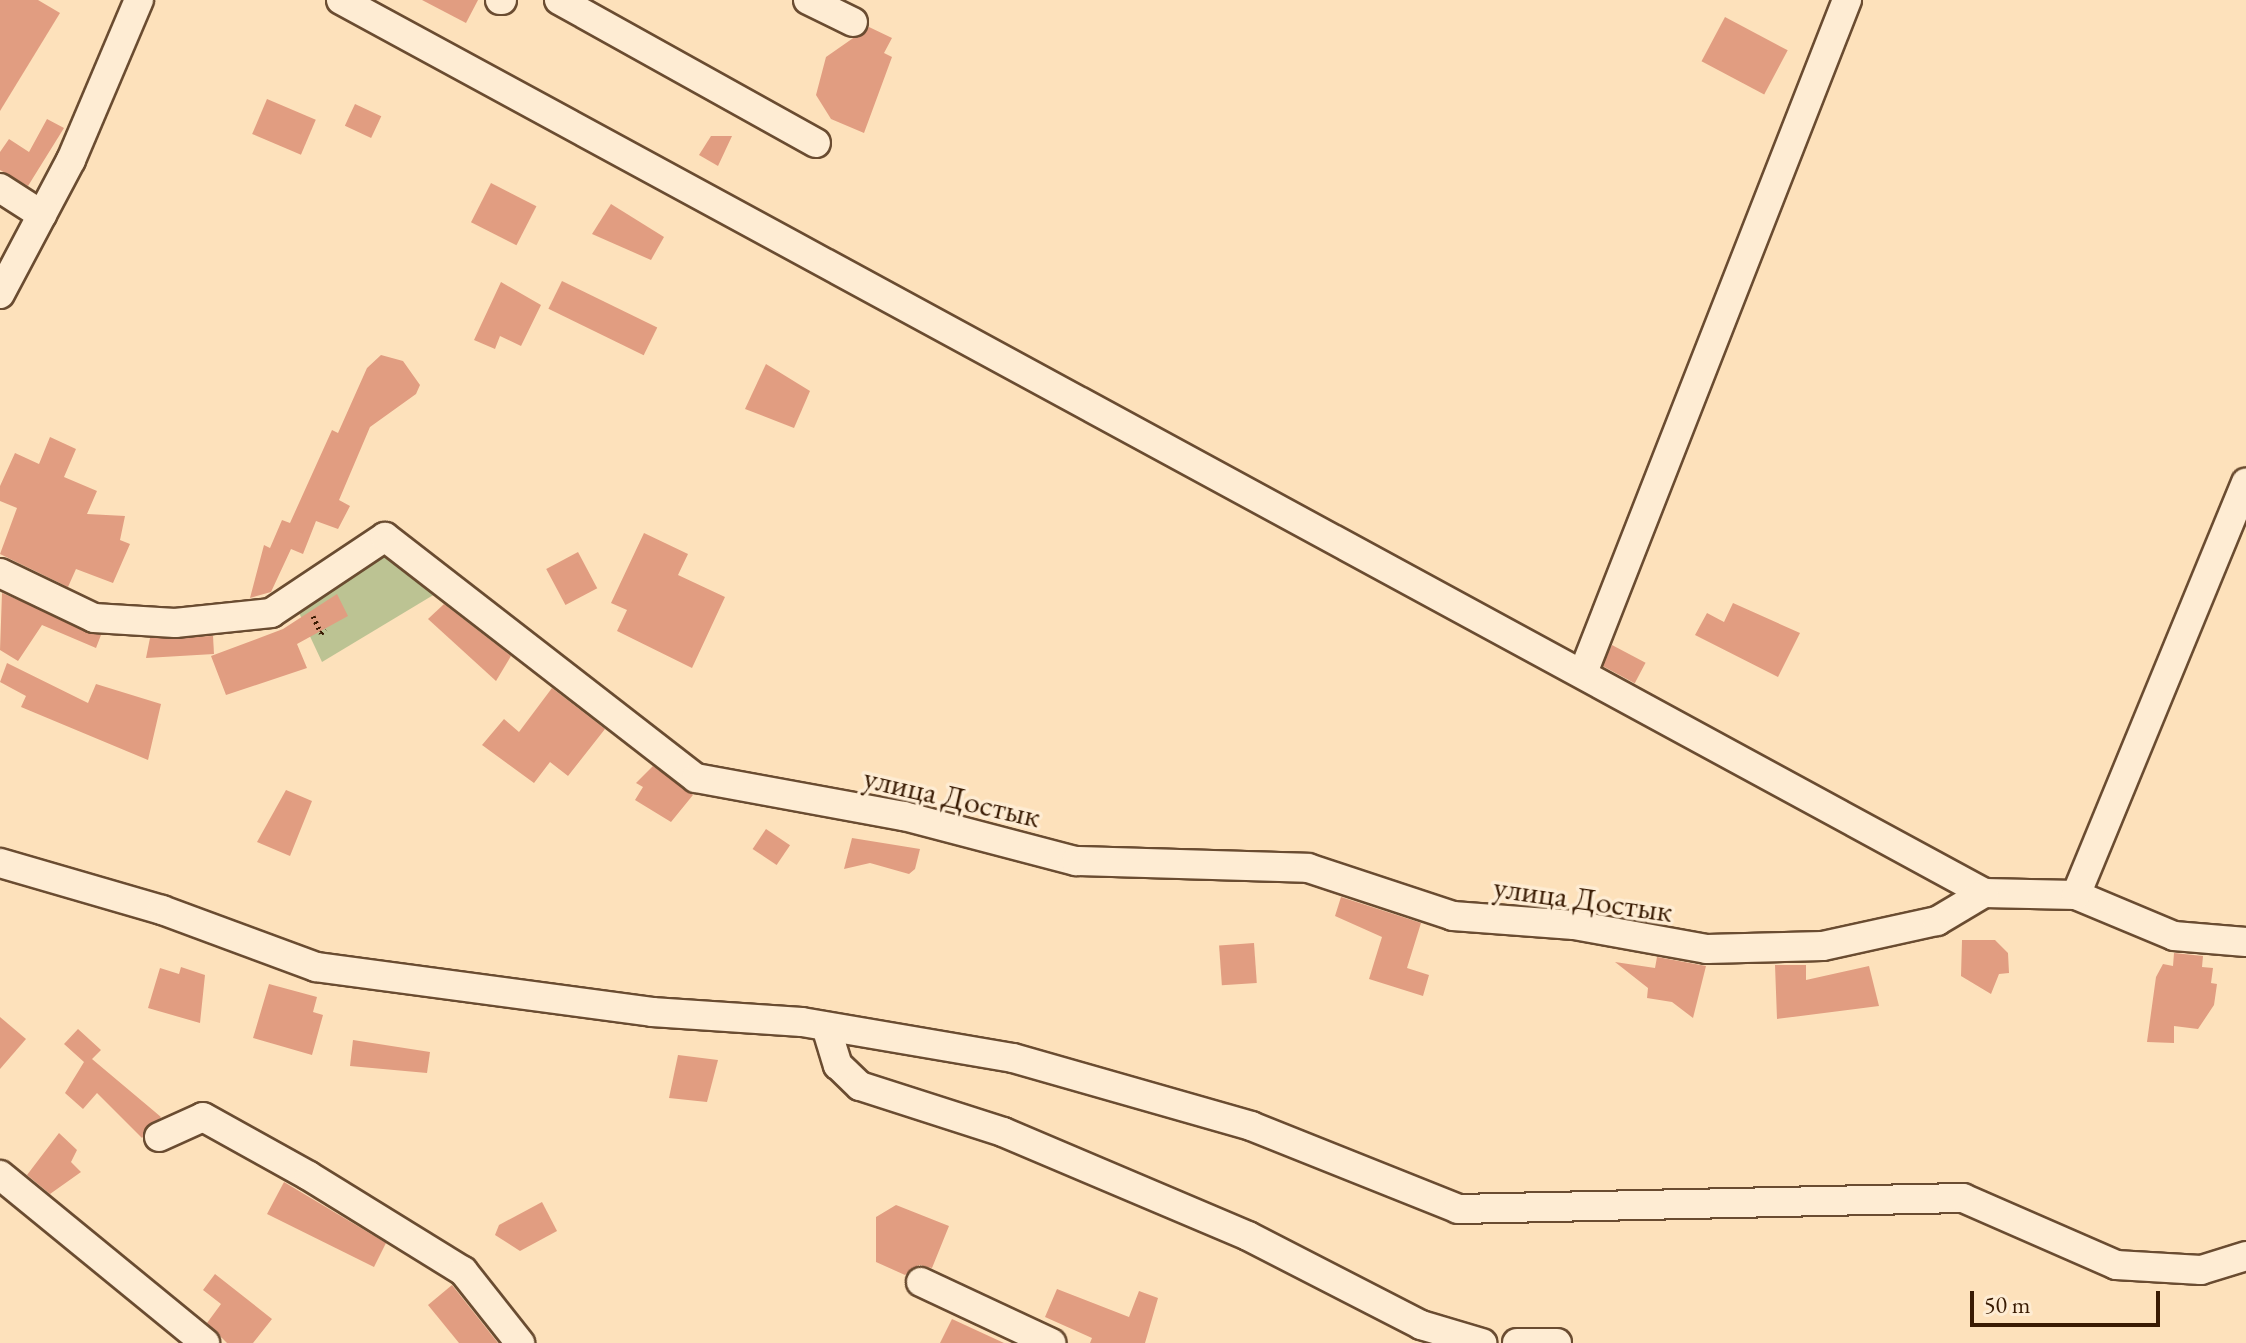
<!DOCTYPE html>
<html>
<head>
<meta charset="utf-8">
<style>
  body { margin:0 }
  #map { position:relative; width:2246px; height:1343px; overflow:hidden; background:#fde1bb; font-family:"EB Garamond",serif }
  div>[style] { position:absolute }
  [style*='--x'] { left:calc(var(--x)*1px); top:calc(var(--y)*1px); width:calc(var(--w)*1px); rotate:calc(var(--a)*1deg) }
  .green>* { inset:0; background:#bcc393 }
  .building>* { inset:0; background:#e19d81; transform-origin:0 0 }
  .path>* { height:5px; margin-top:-2.5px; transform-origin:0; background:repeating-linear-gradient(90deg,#391b03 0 2px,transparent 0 6px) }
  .roads { filter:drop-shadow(2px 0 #6a4c31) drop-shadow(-2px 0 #6a4c31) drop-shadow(0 2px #6a4c31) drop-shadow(0 -2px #6a4c31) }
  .street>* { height:28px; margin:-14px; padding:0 14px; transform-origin:14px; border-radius:14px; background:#feecd3 }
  span { translate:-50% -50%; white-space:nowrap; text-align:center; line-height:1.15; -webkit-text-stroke:7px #feecd3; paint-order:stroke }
  .street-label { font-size:32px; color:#391b03 }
  .scale { position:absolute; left:1970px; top:1291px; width:190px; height:36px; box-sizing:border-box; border:4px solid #391b03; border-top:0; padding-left:10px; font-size:24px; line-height:28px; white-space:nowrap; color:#391b03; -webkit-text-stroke:6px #feecd3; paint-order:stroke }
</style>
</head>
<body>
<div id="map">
  <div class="green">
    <i style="clip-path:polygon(386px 540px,445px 588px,322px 662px,293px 600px)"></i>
  </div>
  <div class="building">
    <i style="clip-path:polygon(0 0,38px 0,60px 13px,0 111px)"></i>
    <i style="clip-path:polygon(422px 0,478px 0,466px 23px)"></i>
    <i style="left:1725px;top:17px;width:71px;height:50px;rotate:28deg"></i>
    <i style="clip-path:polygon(869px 27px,892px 38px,884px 53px,892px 57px,864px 133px,831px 119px,816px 95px,826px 57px)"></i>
    <i style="left:267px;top:99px;width:53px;height:38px;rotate:23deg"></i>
    <i style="left:355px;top:104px;width:29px;height:24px;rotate:25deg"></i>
    <i style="clip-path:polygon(47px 119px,64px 128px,28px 186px,0 170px,0 152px,9px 139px,29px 152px)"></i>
    <i style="clip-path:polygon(711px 136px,732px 136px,718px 166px,699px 155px)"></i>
    <i style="left:491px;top:183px;width:51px;height:44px;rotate:27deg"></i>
    <i style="clip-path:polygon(611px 204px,664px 237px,651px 260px,592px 234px)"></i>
    <i style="left:562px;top:281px;width:106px;height:31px;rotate:26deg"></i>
    <i style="clip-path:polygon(501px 282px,541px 305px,521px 346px,500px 336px,495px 349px,474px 340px)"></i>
    <i style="clip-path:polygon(381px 355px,403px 361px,420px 385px,416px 394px,370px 427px,339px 500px,350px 506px,338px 529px,316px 521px,303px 554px,291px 549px,271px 592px,250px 598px,264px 545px,270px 548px,282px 520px,290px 523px,332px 430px,338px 433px,367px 368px)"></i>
    <i style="clip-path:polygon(766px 364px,810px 391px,794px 428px,745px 409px)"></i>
    <i style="clip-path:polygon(50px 437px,76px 449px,64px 477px,97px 491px,87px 514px,125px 516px,120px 540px,130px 544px,113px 583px,76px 569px,68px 587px,0 554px,17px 508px,0 501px,0 486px,15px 453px,39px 464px)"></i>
    <i style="clip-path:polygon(644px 533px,688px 554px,678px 575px,725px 597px,692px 668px,617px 631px,627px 610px,611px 603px)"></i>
    <i style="left:578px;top:552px;width:41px;height:36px;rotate:62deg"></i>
    <i style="clip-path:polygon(2px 593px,101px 635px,96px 648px,42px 625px,18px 661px,0 650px)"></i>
    <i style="clip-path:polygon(337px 594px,348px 616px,297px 644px,307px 668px,226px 695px,211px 656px,283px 629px)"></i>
    <i style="clip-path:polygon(1733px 603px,1800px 633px,1778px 677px,1695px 635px,1707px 613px,1724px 622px)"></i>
    <i style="clip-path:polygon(444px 604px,511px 656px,496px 681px,428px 619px)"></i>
    <i style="clip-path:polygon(213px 636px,214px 654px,146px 658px,150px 638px)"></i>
    <i style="left:1612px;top:645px;width:38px;height:23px;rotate:28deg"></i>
    <i style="clip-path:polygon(7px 663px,88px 703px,96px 684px,161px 704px,148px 760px,21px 707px,26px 696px,0 682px)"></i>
    <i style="clip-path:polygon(552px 688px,605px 729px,568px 776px,550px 762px,534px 783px,482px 745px,504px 719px,519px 732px)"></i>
    <i style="clip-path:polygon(653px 766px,693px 795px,671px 822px,635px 800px,643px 787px,636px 783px)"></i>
    <i style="clip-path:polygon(286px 790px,312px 801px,290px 856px,257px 842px)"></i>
    <i style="left:766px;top:829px;width:29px;height:24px;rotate:34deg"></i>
    <i style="clip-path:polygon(852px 838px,920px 849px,915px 869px,909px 874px,870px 863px,844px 869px)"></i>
    <i style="clip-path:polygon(1341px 897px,1421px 923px,1407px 968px,1429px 975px,1423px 996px,1369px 979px,1382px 937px,1335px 916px)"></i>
    <i style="clip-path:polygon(1962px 940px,1995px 940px,2008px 953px,2009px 973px,1999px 974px,1991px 994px,1961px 976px)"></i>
    <i style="left:1254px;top:943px;width:40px;height:35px;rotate:86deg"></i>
    <i style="clip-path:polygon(2174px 953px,2203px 956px,2202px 967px,2213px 968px,2211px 983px,2217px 984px,2214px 1005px,2198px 1029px,2174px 1026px,2174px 1043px,2147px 1042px,2156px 977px,2163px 964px,2173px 966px)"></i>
    <i style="clip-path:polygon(1657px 957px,1706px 966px,1693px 1018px,1672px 1002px,1647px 998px,1648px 988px,1615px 962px,1655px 968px)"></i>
    <i style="clip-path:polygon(1775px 965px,1806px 965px,1806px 980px,1869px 966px,1879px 1006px,1777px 1019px)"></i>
    <i style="clip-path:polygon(181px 967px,205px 975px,200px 1023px,148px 1008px,160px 968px,179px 974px)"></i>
    <i style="clip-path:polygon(269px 984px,317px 997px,313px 1012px,323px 1015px,312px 1055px,253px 1038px)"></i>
    <i style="clip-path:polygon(0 1017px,26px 1039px,0 1069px)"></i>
    <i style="clip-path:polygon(78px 1029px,101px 1050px,92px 1059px,161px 1117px,142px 1138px,97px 1093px,83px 1109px,65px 1093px,84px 1062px,64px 1044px)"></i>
    <i style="clip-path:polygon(353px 1040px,430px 1052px,427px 1073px,350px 1066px)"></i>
    <i style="clip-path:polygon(678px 1055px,718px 1060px,707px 1102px,669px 1098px)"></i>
    <i style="clip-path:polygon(59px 1133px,77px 1150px,71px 1162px,81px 1172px,50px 1194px,27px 1175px)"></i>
    <i style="clip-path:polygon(284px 1182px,386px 1243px,374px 1267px,267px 1214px)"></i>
    <i style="clip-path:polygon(542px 1202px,557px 1231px,520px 1251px,495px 1235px,499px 1225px)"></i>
    <i style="clip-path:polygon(896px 1205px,949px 1226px,932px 1268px,919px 1265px,905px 1275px,876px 1262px,876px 1217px)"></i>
    <i style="clip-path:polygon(215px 1274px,272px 1319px,253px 1343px,227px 1343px,207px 1323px,221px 1304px,203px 1290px)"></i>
    <i style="clip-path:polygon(452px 1285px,498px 1343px,459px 1343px,428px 1305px)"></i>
    <i style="clip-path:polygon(1057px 1289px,1129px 1317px,1139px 1291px,1158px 1298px,1145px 1343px,1090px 1343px,1092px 1338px,1045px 1317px)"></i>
    <i style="clip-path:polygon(952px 1319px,1004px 1343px,940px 1343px)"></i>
  </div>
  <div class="path">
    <i style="--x:313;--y:616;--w:19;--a:65"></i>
    <i style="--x:321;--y:633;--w:6;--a:-39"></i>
  </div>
  <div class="roads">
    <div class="street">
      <i style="--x:341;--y:0;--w:1870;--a:28.52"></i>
      <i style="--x:1984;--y:893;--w:92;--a:1.2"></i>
      <i style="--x:2076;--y:895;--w:106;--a:22.7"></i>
      <i style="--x:2174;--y:936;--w:72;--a:4.8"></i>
      <i style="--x:500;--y:0;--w:2;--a:0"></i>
      <i style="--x:559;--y:0;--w:294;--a:29.1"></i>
      <i style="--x:808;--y:0;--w:50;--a:26.1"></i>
      <i style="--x:0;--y:188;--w:50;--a:32.7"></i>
      <i style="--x:0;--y:294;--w:152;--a:-62.1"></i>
      <i style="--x:71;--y:160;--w:174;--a:-67"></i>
      <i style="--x:0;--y:573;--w:104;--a:25.6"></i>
      <i style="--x:94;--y:618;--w:81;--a:3.5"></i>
      <i style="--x:175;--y:623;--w:97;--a:-5.9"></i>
      <i style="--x:271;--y:613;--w:137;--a:-33.7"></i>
      <i style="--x:385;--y:537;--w:393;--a:37.8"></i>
      <i style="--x:696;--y:778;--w:211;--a:10.4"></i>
      <i style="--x:904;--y:816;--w:178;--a:14.7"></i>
      <i style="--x:1076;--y:861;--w:232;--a:1.7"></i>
      <i style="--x:1308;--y:868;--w:153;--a:18.3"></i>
      <i style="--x:1453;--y:916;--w:121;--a:4.3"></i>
      <i style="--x:1574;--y:925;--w:135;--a:10.2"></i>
      <i style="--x:1707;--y:949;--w:116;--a:-1.5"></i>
      <i style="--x:1823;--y:946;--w:117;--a:-12.4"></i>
      <i style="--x:1937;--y:921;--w:55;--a:-30.8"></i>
      <i style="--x:1583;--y:673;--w:723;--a:-68.58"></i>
      <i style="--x:0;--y:863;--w:169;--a:16.2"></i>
      <i style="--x:162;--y:910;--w:164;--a:20.3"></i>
      <i style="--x:316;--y:967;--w:339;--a:7.6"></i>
      <i style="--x:652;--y:1012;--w:150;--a:3.8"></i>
      <i style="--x:802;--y:1022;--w:214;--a:9.7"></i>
      <i style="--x:1013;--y:1058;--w:248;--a:15.9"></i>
      <i style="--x:1251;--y:1126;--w:223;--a:21.8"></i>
      <i style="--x:1458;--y:1209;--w:505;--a:-1.25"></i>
      <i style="--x:1963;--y:1198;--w:167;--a:23.6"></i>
      <i style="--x:2116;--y:1265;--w:85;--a:3.4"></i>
      <i style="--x:2201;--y:1270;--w:47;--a:-17.3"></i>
      <i style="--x:2076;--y:895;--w:446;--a:-67.6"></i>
      <i style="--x:827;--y:1030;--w:37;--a:73"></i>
      <i style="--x:838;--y:1065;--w:30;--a:44"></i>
      <i style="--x:860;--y:1086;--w:150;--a:17.8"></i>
      <i style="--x:1003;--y:1132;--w:266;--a:23"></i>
      <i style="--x:1248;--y:1236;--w:195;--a:27.2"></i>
      <i style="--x:1421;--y:1325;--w:64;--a:16.4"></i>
      <i style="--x:159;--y:1137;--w:48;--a:-24.4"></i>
      <i style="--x:203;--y:1117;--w:121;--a:29.1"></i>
      <i style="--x:309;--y:1176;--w:181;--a:31.7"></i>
      <i style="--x:463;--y:1271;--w:92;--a:51.6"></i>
      <i style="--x:0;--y:1175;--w:265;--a:39.3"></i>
      <i style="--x:921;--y:1282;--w:144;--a:25.1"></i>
      <i style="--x:1517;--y:1343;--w:40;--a:0"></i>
    </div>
  </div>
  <div class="street-label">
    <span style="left:952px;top:797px;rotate:13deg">улица Достык</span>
    <span style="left:1583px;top:899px;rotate:8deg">улица Достык</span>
  </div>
  <div class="scale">50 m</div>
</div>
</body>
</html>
